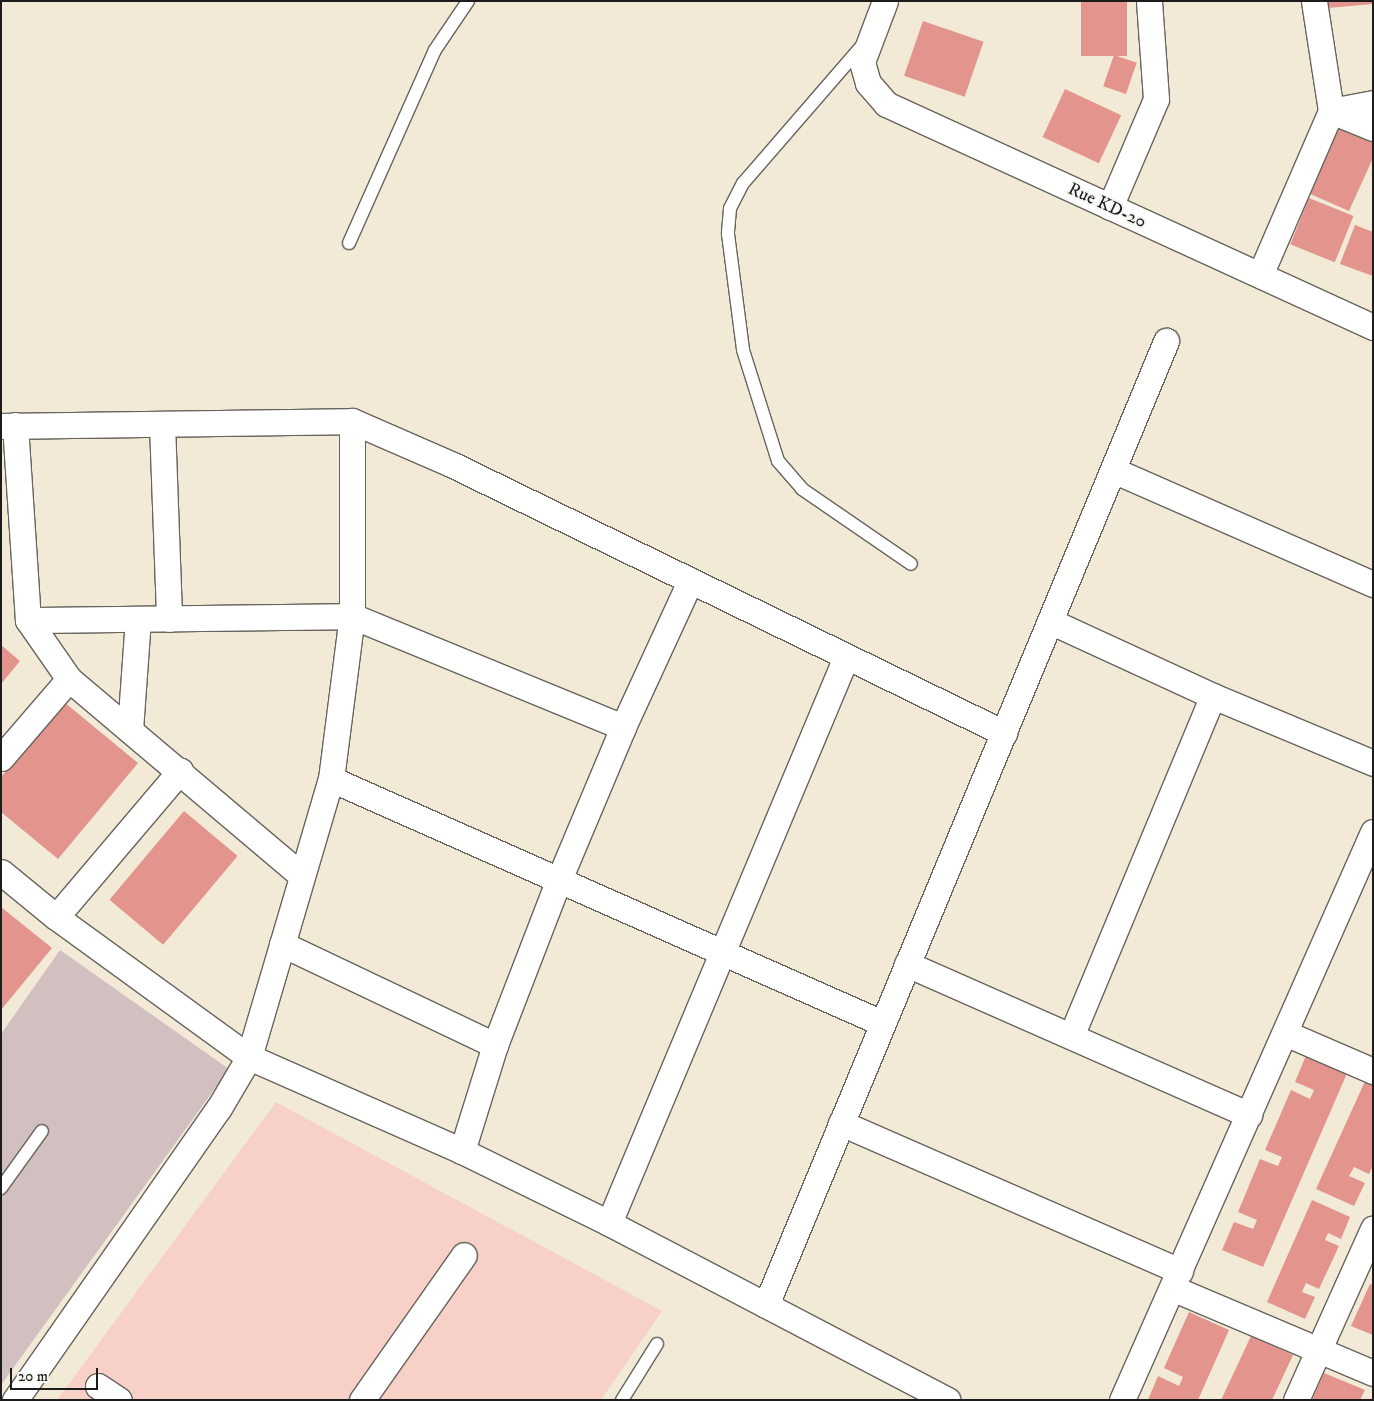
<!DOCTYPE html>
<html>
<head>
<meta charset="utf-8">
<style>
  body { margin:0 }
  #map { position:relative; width:1374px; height:1401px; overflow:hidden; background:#f2ead7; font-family:"IM FELL DW Pica",serif }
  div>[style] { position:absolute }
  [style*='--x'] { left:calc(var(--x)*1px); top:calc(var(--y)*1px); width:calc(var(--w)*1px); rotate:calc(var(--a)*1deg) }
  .built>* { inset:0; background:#f7d1c7 }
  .industrial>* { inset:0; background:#d2bfc0 }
  .building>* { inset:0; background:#e2948d; transform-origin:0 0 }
  .roads { filter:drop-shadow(1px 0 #67645d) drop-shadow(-1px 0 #67645d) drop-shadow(0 1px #67645d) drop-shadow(0 -1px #67645d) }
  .lane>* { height:12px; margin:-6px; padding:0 6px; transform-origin:6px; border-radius:6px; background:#fff }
  .street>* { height:25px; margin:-12.5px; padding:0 12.5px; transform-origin:12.5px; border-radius:12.5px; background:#fff }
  span { translate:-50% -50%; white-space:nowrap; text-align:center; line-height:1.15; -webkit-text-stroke:4px #f6f6f2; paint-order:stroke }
  .street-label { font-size:18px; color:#1c1c1c }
  .frame { position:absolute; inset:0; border:2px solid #1c1c1c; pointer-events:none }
  .scale { position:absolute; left:10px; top:1368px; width:88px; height:22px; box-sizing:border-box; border:2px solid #1c1c1c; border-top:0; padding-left:6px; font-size:15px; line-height:18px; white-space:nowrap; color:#1c1c1c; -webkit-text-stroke:4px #f6f6f2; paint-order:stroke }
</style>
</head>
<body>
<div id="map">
  <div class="built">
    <i style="clip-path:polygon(276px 1102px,662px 1311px,601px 1400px,57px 1400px)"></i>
  </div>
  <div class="industrial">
    <i style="clip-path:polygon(60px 950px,229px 1069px,1px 1385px,1px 1034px)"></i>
  </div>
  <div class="building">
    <i style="left:1081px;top:1px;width:46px;height:55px"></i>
    <i style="clip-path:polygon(1327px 1px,1373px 1px,1373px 4px,1328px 8px)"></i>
    <i style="left:923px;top:21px;width:64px;height:58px;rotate:19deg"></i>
    <i style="left:1114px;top:55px;width:24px;height:33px;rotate:19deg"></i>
    <i style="left:1065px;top:89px;width:62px;height:53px;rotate:25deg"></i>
    <i style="clip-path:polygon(1340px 122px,1373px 137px,1373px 158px,1349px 211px,1308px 193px)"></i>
    <i style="left:1309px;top:198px;width:48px;height:50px;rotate:22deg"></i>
    <i style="clip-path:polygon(1355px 225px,1373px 232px,1373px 276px,1340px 264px)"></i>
    <i style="clip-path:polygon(1px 645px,20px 661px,1px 684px)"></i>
    <i style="clip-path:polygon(64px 702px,138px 763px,58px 859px,1px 812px,1px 777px)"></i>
    <i style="left:184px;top:811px;width:70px;height:116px;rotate:40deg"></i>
    <i style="clip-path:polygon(1px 907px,52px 948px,1px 1010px)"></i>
    <i style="clip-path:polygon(1307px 1053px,1348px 1071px,1263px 1267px,1222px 1250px,1234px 1222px,1253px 1229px,1257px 1220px,1238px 1212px,1260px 1159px,1278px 1166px,1282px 1157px,1265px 1150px,1291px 1090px,1310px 1099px,1314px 1090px,1295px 1082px)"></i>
    <i style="clip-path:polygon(1366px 1079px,1373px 1082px,1373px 1166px,1369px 1174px,1354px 1167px,1349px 1176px,1365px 1183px,1354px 1206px,1316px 1189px)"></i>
    <i style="clip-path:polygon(1312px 1200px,1350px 1217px,1341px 1239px,1328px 1233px,1325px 1240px,1339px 1246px,1319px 1289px,1306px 1283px,1302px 1292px,1315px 1297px,1305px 1319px,1267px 1302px)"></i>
    <i style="clip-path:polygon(1370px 1284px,1373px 1285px,1373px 1335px,1351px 1326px)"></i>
    <i style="clip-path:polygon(1189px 1312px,1229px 1330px,1198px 1400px,1148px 1400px,1158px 1376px,1179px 1386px,1183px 1377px,1164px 1368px)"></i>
    <i style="clip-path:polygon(1251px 1336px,1293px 1355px,1272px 1400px,1221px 1400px)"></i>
    <i style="clip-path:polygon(1324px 1373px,1365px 1390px,1360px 1400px,1312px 1400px)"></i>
  </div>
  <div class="roads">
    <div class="lane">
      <i style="--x:861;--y:47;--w:180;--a:130.9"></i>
      <i style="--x:743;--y:183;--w:29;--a:117"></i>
      <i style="--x:730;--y:209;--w:25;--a:95"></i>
      <i style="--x:728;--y:234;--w:117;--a:82.6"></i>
      <i style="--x:743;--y:350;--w:116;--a:72.5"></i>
      <i style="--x:778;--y:461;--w:37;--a:49"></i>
      <i style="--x:802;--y:489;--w:132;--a:34.5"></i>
      <i style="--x:349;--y:243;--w:211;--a:-66"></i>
      <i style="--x:435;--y:50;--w:59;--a:-56"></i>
      <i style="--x:1;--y:1188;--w:70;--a:-54.3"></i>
      <i style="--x:622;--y:1400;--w:66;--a:-58"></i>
    </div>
    <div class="street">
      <i style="--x:885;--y:1;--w:65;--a:110.7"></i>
      <i style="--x:862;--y:62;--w:22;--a:74"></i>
      <i style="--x:868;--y:83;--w:28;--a:49"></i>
      <i style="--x:886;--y:104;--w:536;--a:24.6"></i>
      <i style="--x:1331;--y:111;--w:45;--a:22"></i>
      <i style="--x:1331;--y:111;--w:43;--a:-10.8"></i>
      <i style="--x:1110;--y:207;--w:117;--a:-66.9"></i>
      <i style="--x:1156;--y:99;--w:98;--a:-94.1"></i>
      <i style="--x:1260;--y:275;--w:179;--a:-66.6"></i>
      <i style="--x:1331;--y:111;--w:111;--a:-98.8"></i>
      <i style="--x:162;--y:424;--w:195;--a:87.9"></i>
      <i style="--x:15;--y:425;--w:195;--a:86.2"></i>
      <i style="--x:28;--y:620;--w:72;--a:55.2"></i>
      <i style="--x:69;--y:679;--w:305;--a:40.2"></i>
      <i style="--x:1;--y:426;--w:351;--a:-0.8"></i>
      <i style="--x:352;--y:421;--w:110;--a:23.5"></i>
      <i style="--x:453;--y:465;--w:613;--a:25.94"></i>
      <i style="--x:1113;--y:470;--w:284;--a:23.7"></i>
      <i style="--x:28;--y:620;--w:324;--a:-0.7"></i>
      <i style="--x:352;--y:616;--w:293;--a:22.3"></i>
      <i style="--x:1050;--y:621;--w:179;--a:24.7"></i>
      <i style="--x:1213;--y:696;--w:173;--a:22.7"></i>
      <i style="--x:130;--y:730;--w:111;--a:-85.9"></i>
      <i style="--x:1;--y:758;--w:104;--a:-49.3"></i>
      <i style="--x:331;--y:779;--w:603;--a:23.89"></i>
      <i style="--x:1;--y:872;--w:71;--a:39.3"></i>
      <i style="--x:56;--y:917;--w:238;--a:36"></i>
      <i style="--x:249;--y:1057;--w:233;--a:23.8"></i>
      <i style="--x:462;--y:1151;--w:164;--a:26.1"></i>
      <i style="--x:609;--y:1223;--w:382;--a:27.6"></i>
      <i style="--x:56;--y:917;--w:192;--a:-49.7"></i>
      <i style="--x:282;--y:944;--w:236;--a:25.4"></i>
      <i style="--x:907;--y:964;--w:374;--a:23.8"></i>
      <i style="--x:1285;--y:1033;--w:96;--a:23.4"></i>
      <i style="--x:1072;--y:1034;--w:366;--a:-67.4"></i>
      <i style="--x:841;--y:1123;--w:370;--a:23.6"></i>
      <i style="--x:462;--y:1151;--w:111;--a:-72.7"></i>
      <i style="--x:495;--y:1045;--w:175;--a:-68.9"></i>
      <i style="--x:558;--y:882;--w:168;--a:-67.2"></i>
      <i style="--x:623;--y:727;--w:161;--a:-65.3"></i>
      <i style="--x:609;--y:1223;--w:614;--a:-67.28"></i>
      <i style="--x:1172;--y:1288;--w:218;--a:22.9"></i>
      <i style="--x:766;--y:1305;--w:1044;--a:-67.46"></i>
      <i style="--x:98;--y:1386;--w:25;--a:34"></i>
      <i style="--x:15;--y:1400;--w:356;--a:-55.1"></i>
      <i style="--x:219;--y:1108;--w:59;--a:-59.5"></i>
      <i style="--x:249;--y:1057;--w:290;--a:-73.6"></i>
      <i style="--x:331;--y:779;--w:164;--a:-82.7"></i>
      <i style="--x:352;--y:616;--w:195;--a:-90"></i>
      <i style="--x:362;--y:1400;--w:177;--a:-54.9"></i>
      <i style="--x:1122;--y:1400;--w:621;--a:-66.16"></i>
      <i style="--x:1296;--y:1400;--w:188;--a:-65.8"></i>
    </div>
  </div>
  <div class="street-label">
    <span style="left:1107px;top:206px;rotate:25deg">Rue KD-20</span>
  </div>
  <div class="frame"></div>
  <div class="scale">20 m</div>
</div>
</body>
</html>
